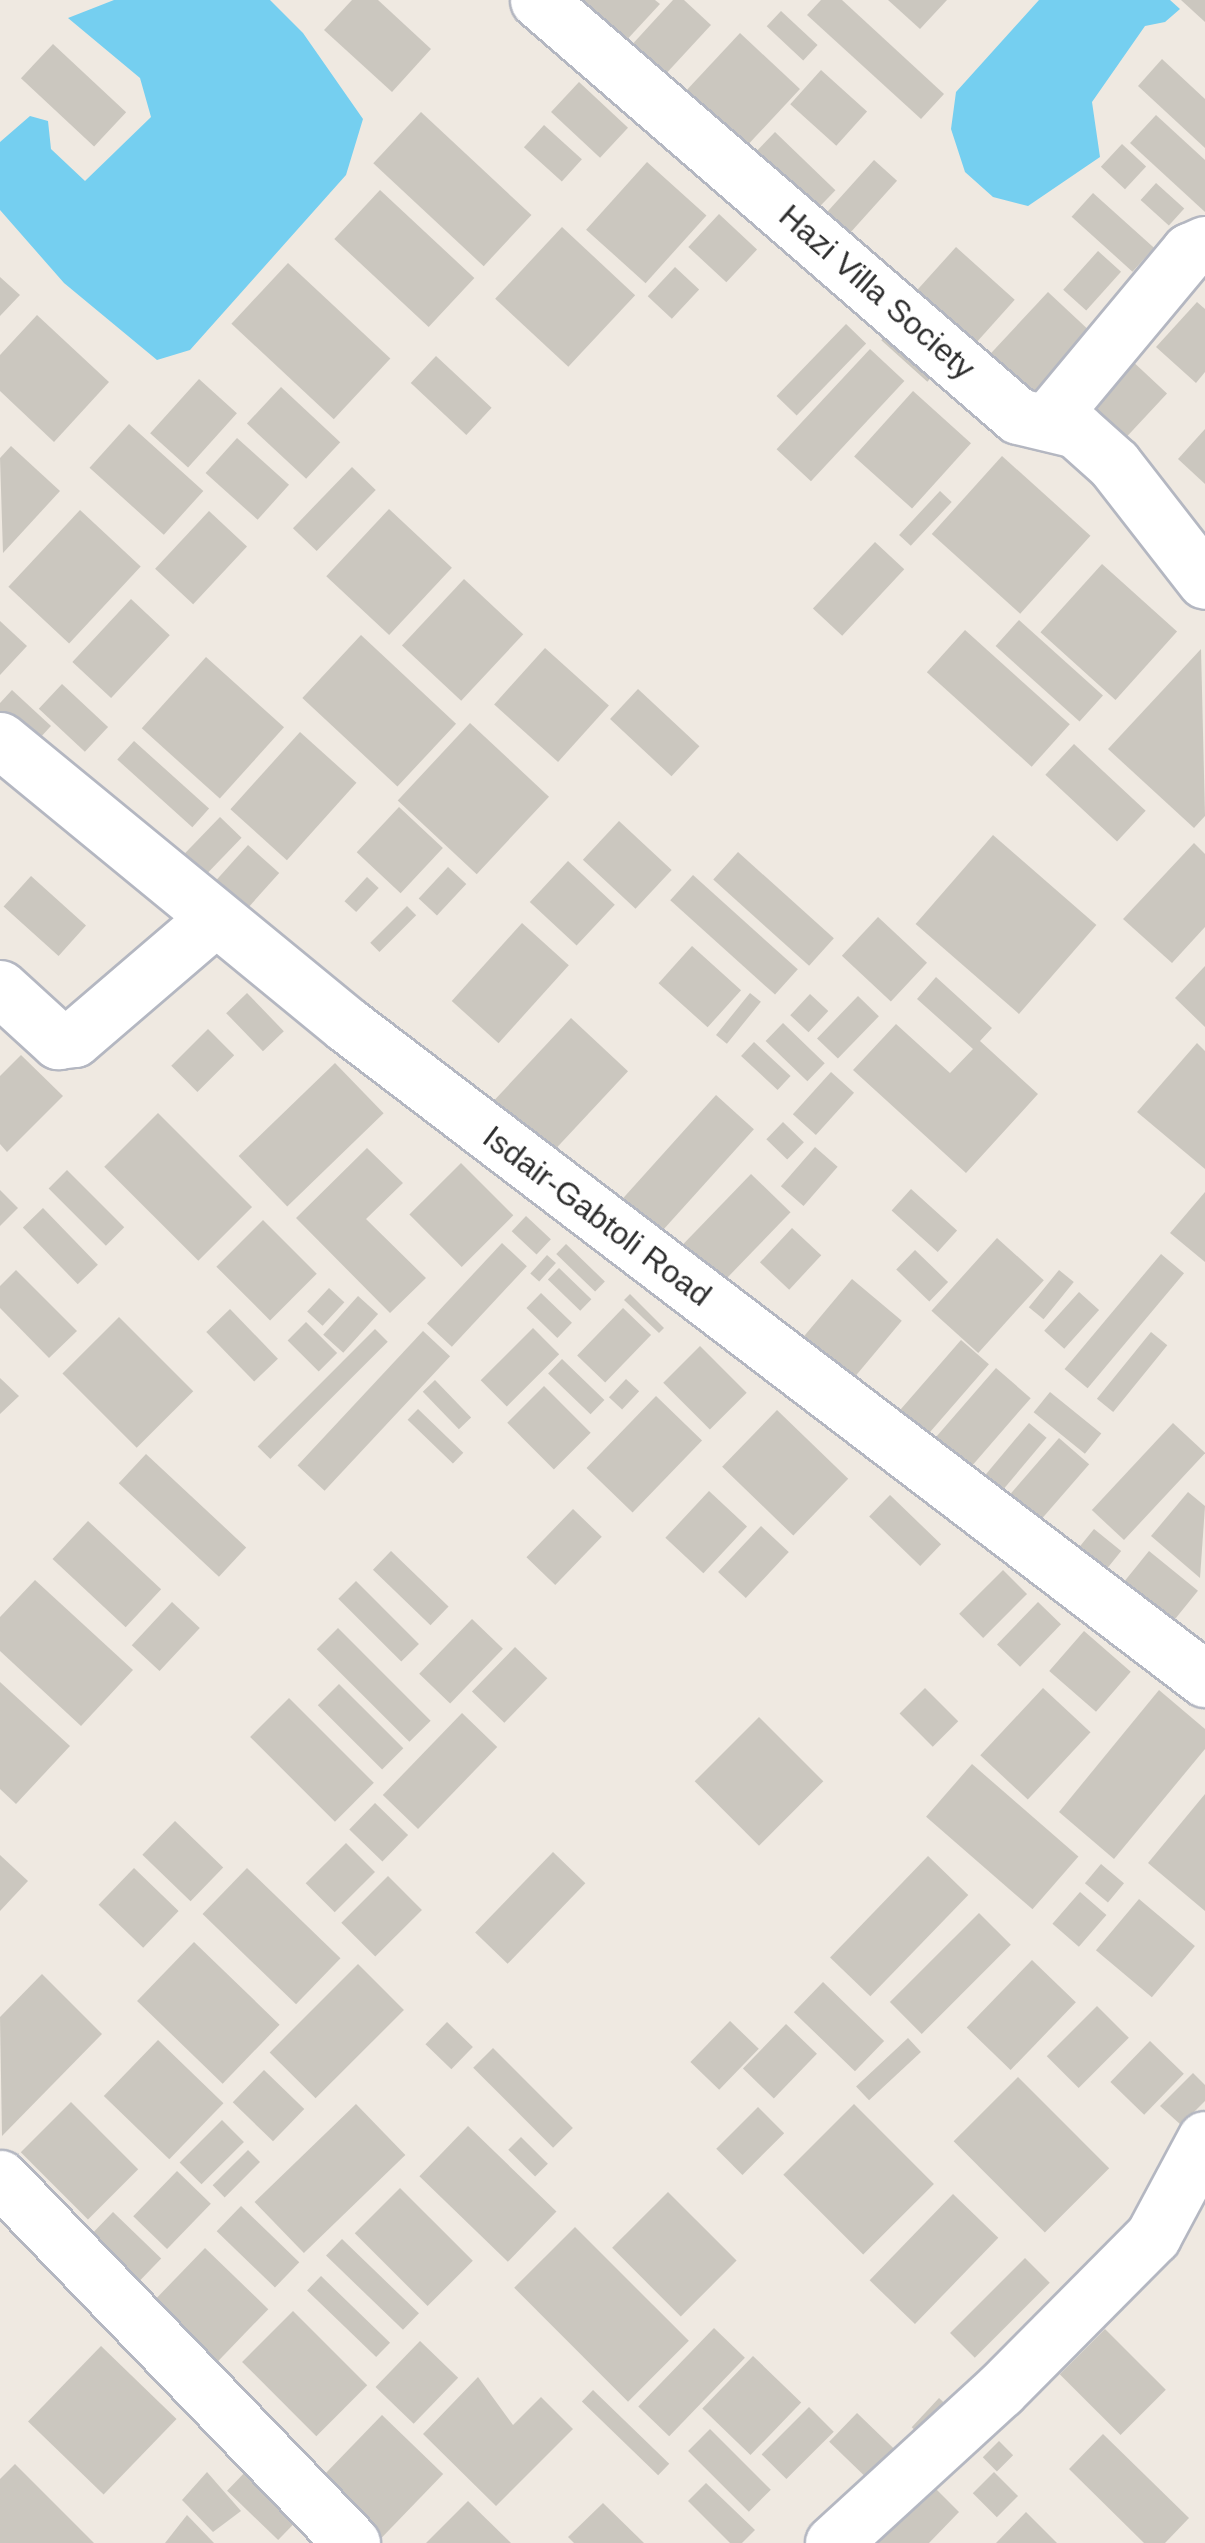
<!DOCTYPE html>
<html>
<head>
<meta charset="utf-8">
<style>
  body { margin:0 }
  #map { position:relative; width:1205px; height:2543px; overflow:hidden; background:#efe9e1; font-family:Arial,sans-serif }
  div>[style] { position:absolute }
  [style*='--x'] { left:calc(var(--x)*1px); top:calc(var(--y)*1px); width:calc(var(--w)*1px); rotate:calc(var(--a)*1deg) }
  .water>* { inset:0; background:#75cff0 }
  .building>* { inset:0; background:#cbc7bf; transform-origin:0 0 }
  .roads { filter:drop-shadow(2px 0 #b4b7c1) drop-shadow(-2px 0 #b4b7c1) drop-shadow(0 2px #b4b7c1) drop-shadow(0 -2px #b4b7c1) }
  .minor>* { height:55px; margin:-27.5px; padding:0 27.5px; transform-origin:27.5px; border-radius:27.5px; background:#fff }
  span { translate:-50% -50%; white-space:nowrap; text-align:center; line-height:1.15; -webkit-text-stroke:10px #fff; paint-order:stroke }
  .street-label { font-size:32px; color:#2e2e2e }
</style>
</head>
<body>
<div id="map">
  <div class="water">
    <i style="clip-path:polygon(114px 0,270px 0,303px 33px,363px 119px,346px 175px,190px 350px,157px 360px,64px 283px,0 210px,0 142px,30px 116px,48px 121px,51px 149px,85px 181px,151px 117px,140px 78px,68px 18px)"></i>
    <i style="clip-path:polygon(1039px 0,1170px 0,1180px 9px,1165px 22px,1145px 26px,1092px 102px,1100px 157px,1028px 206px,993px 197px,965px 172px,951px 129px,956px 92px)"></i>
  </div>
  <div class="building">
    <i style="clip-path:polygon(352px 0,378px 0,431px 49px,392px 92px,324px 30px)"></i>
    <i style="clip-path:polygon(547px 0,655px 0,660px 4px,610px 58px)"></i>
    <i style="clip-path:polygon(673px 0,684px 0,711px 25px,650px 91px,617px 61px)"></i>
    <i style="clip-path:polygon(821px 0,842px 0,944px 94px,921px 119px,807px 15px)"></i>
    <i style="clip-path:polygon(888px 0,947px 0,920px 29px)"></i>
    <i style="clip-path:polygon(1181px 0,1205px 0,1205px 22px)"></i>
    <i style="left:781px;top:11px;width:50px;height:21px;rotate:43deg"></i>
    <i style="left:740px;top:33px;width:82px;height:91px;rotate:43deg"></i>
    <i style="left:53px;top:44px;width:100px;height:47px;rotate:43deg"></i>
    <i style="clip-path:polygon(1162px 59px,1205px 99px,1205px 148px,1138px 86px)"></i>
    <i style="left:821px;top:70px;width:62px;height:46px;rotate:42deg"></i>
    <i style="left:579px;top:82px;width:67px;height:41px;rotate:43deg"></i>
    <i style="left:421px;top:112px;width:151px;height:70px;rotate:43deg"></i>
    <i style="clip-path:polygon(1156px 115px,1205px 160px,1205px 212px,1130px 143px)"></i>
    <i style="left:544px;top:125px;width:51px;height:30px;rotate:42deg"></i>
    <i style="left:775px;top:132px;width:84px;height:27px;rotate:44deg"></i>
    <i style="left:1122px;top:144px;width:33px;height:31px;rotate:43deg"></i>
    <i style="left:874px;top:160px;width:31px;height:76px;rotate:42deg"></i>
    <i style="left:647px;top:162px;width:80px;height:91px;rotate:42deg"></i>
    <i style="left:1156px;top:183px;width:38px;height:23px;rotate:42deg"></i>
    <i style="left:380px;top:190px;width:129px;height:67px;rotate:43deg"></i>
    <i style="left:1093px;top:193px;width:82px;height:32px;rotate:42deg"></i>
    <i style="left:719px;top:214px;width:52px;height:45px;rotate:43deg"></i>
    <i style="left:562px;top:227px;width:100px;height:98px;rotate:43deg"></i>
    <i style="left:956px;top:247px;width:79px;height:64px;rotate:42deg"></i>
    <i style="left:1098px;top:251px;width:31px;height:52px;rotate:42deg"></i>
    <i style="left:288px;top:263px;width:140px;height:83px;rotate:43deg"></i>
    <i style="left:675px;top:267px;width:33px;height:40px;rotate:43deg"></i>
    <i style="clip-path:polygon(0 277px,20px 295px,0 316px)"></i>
    <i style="left:1048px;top:292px;width:71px;height:98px;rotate:43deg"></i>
    <i style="clip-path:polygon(1197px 302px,1205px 309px,1205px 372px,1196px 383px,1156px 347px)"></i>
    <i style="clip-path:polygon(37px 315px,109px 382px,54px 442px,0 391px,0 355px)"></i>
    <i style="left:846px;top:324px;width:28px;height:100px;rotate:44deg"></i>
    <i style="left:896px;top:324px;width:62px;height:22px;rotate:42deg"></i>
    <i style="left:870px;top:349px;width:47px;height:137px;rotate:43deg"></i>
    <i style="left:436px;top:356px;width:76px;height:37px;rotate:43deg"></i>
    <i style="left:1129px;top:358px;width:52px;height:79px;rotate:43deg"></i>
    <i style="left:199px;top:379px;width:51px;height:73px;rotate:42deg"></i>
    <i style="left:281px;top:387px;width:81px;height:50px;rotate:43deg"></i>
    <i style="left:913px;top:391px;width:78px;height:88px;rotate:42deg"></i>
    <i style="left:129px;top:424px;width:100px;height:59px;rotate:42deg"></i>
    <i style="clip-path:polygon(1205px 429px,1205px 484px,1178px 459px)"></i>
    <i style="left:237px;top:438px;width:70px;height:47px;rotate:42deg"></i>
    <i style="clip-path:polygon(11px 446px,60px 491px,3px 553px,0 458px)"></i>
    <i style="left:1002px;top:456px;width:119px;height:105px;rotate:42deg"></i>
    <i style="left:352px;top:467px;width:33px;height:85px;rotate:44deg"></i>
    <i style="left:940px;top:491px;width:16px;height:60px;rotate:43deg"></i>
    <i style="left:389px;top:509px;width:86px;height:92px;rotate:43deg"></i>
    <i style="left:80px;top:510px;width:83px;height:105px;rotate:43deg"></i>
    <i style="left:209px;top:511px;width:52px;height:79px;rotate:43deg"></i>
    <i style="left:875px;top:542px;width:40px;height:91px;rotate:43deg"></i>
    <i style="left:1102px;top:564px;width:101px;height:92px;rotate:42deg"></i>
    <i style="left:464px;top:579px;width:81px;height:91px;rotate:43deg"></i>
    <i style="left:131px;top:599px;width:53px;height:86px;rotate:43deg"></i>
    <i style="left:1019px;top:620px;width:113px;height:35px;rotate:42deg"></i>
    <i style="clip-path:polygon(0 621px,27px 646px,0 675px)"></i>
    <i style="left:965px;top:630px;width:141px;height:57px;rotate:42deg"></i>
    <i style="left:361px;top:635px;width:130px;height:86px;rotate:43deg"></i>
    <i style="left:545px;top:648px;width:86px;height:76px;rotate:42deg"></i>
    <i style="clip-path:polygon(1201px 649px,1205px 816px,1194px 828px,1108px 749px)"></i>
    <i style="left:206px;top:657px;width:105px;height:96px;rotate:42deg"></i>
    <i style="left:62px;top:684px;width:63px;height:34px;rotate:43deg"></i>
    <i style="left:638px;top:689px;width:84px;height:41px;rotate:43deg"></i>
    <i style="clip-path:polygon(12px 690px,51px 726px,24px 755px,0 732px,0 703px)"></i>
    <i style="left:470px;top:723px;width:108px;height:106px;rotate:43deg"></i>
    <i style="left:300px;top:732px;width:76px;height:104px;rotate:42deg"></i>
    <i style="left:134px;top:741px;width:101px;height:25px;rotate:42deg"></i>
    <i style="left:1074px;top:744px;width:98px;height:42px;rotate:43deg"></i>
    <i style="left:399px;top:807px;width:60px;height:62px;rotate:43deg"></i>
    <i style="left:220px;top:817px;width:30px;height:65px;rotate:44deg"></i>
    <i style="left:619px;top:821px;width:72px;height:53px;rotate:43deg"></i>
    <i style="left:993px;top:835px;width:137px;height:118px;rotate:41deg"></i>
    <i style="clip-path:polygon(1194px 843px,1205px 854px,1205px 927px,1172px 963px,1123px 919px)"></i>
    <i style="left:248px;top:845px;width:42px;height:61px;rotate:42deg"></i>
    <i style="left:738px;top:852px;width:129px;height:37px;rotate:42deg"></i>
    <i style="left:568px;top:861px;width:64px;height:56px;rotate:43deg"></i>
    <i style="left:448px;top:867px;width:25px;height:43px;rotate:43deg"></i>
    <i style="left:693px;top:875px;width:141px;height:34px;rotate:42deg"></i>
    <i style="left:31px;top:876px;width:74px;height:41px;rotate:42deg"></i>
    <i style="left:367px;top:877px;width:16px;height:33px;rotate:43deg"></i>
    <i style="left:407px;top:906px;width:13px;height:52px;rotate:45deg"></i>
    <i style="left:878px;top:917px;width:67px;height:53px;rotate:43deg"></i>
    <i style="left:522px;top:923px;width:63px;height:105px;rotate:42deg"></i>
    <i style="left:692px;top:946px;width:66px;height:50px;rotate:42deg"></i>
    <i style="clip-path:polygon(1205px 966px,1205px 1027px,1175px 998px)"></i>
    <i style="clip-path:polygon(936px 977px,992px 1028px,980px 1041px,1038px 1094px,966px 1173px,853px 1070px,896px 1024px,950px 1073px,973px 1049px,917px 999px)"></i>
    <i style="left:247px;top:993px;width:53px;height:29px;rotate:46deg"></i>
    <i style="left:750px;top:993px;width:14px;height:54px;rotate:39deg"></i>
    <i style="left:810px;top:994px;width:25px;height:29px;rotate:43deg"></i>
    <i style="left:858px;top:996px;width:29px;height:59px;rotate:44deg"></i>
    <i style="left:571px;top:1018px;width:78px;height:131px;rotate:43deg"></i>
    <i style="left:783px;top:1023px;width:58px;height:25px;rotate:44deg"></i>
    <i style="left:208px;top:1029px;width:37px;height:52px;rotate:45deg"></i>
    <i style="left:754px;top:1042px;width:50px;height:19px;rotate:43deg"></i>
    <i style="clip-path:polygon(1197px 1043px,1205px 1051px,1205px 1169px,1137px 1112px)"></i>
    <i style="clip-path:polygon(21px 1055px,63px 1096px,7px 1152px,0 1144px,0 1076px)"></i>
    <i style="left:335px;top:1063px;width:70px;height:134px;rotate:46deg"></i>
    <i style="left:831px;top:1072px;width:31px;height:57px;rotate:42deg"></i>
    <i style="left:716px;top:1095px;width:51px;height:150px;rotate:42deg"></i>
    <i style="left:158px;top:1113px;width:133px;height:76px;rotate:45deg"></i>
    <i style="left:783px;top:1122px;width:29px;height:24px;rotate:44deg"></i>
    <i style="left:815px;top:1147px;width:30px;height:52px;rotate:41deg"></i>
    <i style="clip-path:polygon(367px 1148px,403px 1183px,366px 1219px,426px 1278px,390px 1313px,296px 1218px)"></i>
    <i style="left:461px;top:1163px;width:74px;height:73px;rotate:45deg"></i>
    <i style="left:67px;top:1170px;width:81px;height:26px;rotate:45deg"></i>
    <i style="left:751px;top:1174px;width:55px;height:113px;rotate:44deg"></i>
    <i style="left:911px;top:1189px;width:62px;height:29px;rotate:42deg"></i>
    <i style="clip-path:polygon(0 1190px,18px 1208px,0 1226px)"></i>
    <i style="clip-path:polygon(1205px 1192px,1205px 1262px,1170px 1233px)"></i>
    <i style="left:43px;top:1208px;width:79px;height:28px;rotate:46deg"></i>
    <i style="left:526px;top:1216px;width:34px;height:21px;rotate:43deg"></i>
    <i style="left:263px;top:1220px;width:76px;height:66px;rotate:45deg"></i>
    <i style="left:792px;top:1228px;width:40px;height:47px;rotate:43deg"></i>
    <i style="left:997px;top:1238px;width:63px;height:98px;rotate:42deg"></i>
    <i style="left:502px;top:1243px;width:34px;height:110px;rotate:43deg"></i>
    <i style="left:566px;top:1244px;width:54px;height:14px;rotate:44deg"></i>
    <i style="left:915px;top:1250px;width:46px;height:27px;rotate:44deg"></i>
    <i style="left:1161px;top:1254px;width:30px;height:150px;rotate:40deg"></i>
    <i style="left:547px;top:1255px;width:12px;height:25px;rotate:42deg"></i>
    <i style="left:559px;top:1268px;width:45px;height:16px;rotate:44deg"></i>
    <i style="clip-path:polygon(16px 1270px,77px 1331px,49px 1358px,0 1308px,0 1286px)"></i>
    <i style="left:1059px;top:1270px;width:19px;height:48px;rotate:39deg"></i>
    <i style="left:852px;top:1279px;width:65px;height:87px;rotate:40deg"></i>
    <i style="left:329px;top:1288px;width:21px;height:32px;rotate:43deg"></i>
    <i style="left:1079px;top:1292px;width:27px;height:52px;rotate:42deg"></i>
    <i style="left:541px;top:1293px;width:43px;height:21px;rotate:44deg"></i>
    <i style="clip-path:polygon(630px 1294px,664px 1328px,659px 1333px,624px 1300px)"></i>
    <i style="left:358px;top:1296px;width:27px;height:52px;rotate:42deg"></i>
    <i style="left:623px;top:1308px;width:39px;height:66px;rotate:44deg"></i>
    <i style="left:230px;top:1309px;width:69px;height:33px;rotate:46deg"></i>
    <i style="left:119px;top:1317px;width:105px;height:80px;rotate:45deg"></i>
    <i style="left:306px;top:1322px;width:44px;height:26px;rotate:45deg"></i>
    <i style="left:533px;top:1328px;width:37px;height:74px;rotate:45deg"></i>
    <i style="left:375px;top:1329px;width:18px;height:166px;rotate:45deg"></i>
    <i style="left:423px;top:1331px;width:37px;height:184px;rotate:43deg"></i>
    <i style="left:1151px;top:1332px;width:21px;height:86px;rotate:39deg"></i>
    <i style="left:961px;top:1340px;width:37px;height:104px;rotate:41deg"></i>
    <i style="left:700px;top:1346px;width:66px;height:52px;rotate:45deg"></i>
    <i style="left:562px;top:1359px;width:59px;height:20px;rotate:44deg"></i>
    <i style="left:996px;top:1368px;width:46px;height:101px;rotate:41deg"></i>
    <i style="clip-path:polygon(0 1378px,19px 1396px,0 1414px)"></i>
    <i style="left:626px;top:1379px;width:18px;height:25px;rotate:43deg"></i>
    <i style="left:435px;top:1380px;width:52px;height:17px;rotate:46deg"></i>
    <i style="left:544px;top:1386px;width:66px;height:52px;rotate:45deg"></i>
    <i style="left:1050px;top:1392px;width:66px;height:26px;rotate:39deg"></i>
    <i style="left:656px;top:1396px;width:64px;height:100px;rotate:44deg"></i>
    <i style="left:418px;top:1409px;width:63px;height:15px;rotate:44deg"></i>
    <i style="left:777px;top:1410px;width:99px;height:79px;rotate:44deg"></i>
    <i style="left:1029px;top:1423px;width:23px;height:81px;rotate:40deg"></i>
    <i style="left:1173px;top:1423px;width:44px;height:119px;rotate:43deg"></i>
    <i style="left:1059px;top:1438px;width:40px;height:87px;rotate:41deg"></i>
    <i style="left:146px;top:1454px;width:137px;height:40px;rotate:43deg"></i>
    <i style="left:709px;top:1491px;width:52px;height:64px;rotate:43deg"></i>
    <i style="clip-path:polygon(1188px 1492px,1205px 1506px,1200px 1578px,1151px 1536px)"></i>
    <i style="left:890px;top:1495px;width:71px;height:30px;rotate:44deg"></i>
    <i style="left:573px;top:1509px;width:40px;height:67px;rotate:44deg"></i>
    <i style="left:88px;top:1521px;width:100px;height:52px;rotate:43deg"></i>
    <i style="left:761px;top:1526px;width:38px;height:63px;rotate:43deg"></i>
    <i style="left:1094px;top:1529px;width:35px;height:41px;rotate:39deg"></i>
    <i style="left:391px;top:1551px;width:80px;height:26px;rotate:44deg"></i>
    <i style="left:1149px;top:1551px;width:63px;height:64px;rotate:39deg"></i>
    <i style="left:1003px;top:1570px;width:34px;height:62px;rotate:45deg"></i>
    <i style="clip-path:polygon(35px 1580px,133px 1670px,81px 1726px,0 1651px,0 1617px)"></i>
    <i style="left:356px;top:1581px;width:89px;height:25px;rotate:45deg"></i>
    <i style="left:172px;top:1602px;width:38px;height:59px;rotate:43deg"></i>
    <i style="left:1038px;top:1602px;width:32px;height:59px;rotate:44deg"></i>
    <i style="left:472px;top:1619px;width:43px;height:76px;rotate:44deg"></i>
    <i style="left:338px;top:1628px;width:131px;height:30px;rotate:45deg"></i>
    <i style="left:1084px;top:1631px;width:62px;height:53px;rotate:41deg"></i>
    <i style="left:515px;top:1647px;width:45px;height:62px;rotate:44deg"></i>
    <i style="clip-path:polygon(0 1682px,70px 1746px,16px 1804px,0 1789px)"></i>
    <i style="left:339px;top:1684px;width:91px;height:30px;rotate:45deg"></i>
    <i style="left:925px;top:1688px;width:47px;height:36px;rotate:45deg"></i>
    <i style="left:1043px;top:1688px;width:65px;height:92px;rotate:43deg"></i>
    <i style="clip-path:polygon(1159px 1690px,1205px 1729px,1205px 1749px,1114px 1859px,1059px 1812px)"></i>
    <i style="left:289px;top:1698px;width:120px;height:55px;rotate:45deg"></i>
    <i style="left:462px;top:1713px;width:49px;height:114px;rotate:44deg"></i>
    <i style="left:759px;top:1717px;width:91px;height:91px;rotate:45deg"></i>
    <i style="left:972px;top:1764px;width:141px;height:70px;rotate:41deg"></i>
    <i style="clip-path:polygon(1205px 1794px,1205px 1911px,1148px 1863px)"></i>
    <i style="left:375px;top:1803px;width:46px;height:37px;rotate:44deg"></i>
    <i style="left:175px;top:1821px;width:67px;height:47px;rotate:44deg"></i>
    <i style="left:346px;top:1843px;width:41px;height:57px;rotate:45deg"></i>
    <i style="left:553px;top:1852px;width:45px;height:112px;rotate:44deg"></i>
    <i style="clip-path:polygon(0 1855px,28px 1881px,0 1911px)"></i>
    <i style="left:928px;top:1856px;width:56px;height:141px;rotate:44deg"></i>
    <i style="left:1101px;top:1864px;width:30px;height:25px;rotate:40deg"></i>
    <i style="left:134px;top:1868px;width:62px;height:51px;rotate:44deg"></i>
    <i style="left:247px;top:1868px;width:130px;height:64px;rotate:44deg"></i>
    <i style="left:388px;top:1876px;width:48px;height:66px;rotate:45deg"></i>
    <i style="left:1080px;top:1892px;width:35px;height:42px;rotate:41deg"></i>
    <i style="left:1139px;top:1899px;width:73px;height:67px;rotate:40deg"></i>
    <i style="left:979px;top:1913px;width:45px;height:126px;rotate:45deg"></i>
    <i style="left:194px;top:1942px;width:119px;height:82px;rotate:44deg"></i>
    <i style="left:1032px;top:1960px;width:61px;height:94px;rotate:44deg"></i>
    <i style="left:358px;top:1964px;width:65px;height:125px;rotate:45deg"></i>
    <i style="clip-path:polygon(42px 1974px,102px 2034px,2px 2136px,0 2017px)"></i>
    <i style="left:823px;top:1982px;width:85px;height:42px;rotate:44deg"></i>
    <i style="left:1097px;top:2006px;width:45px;height:71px;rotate:45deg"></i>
    <i style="left:730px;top:2021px;width:40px;height:57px;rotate:44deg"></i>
    <i style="left:447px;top:2022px;width:36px;height:31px;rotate:44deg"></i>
    <i style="left:786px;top:2024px;width:43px;height:62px;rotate:44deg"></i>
    <i style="left:908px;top:2038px;width:19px;height:71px;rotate:47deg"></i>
    <i style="left:158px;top:2040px;width:91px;height:78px;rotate:44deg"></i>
    <i style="left:1150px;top:2041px;width:47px;height:57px;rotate:44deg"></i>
    <i style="left:493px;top:2048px;width:113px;height:28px;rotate:45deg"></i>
    <i style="left:264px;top:2070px;width:56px;height:45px;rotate:44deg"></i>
    <i style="clip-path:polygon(1193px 2073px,1205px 2085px,1205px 2101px,1181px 2125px,1160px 2106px)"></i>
    <i style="left:1018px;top:2077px;width:129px;height:91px;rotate:45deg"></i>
    <i style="left:71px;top:2102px;width:95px;height:71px;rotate:45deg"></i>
    <i style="left:356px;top:2104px;width:71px;height:141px;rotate:46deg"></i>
    <i style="left:854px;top:2104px;width:113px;height:100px;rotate:45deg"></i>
    <i style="left:758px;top:2107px;width:37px;height:59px;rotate:45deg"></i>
    <i style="left:222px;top:2120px;width:31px;height:60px;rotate:45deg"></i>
    <i style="left:468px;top:2126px;width:123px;height:70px;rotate:44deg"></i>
    <i style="left:521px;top:2137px;width:38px;height:18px;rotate:45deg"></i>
    <i style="left:248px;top:2150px;width:17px;height:50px;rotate:45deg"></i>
    <i style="left:177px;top:2171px;width:47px;height:63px;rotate:44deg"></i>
    <i style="left:400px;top:2188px;width:103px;height:64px;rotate:45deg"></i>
    <i style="left:668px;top:2192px;width:97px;height:79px;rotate:45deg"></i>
    <i style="left:953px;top:2194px;width:63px;height:120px;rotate:44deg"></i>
    <i style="left:241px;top:2206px;width:81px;height:35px;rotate:44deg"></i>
    <i style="left:113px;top:2212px;width:67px;height:42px;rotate:44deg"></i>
    <i style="left:575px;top:2227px;width:161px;height:86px;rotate:45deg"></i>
    <i style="left:342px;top:2239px;width:107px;height:23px;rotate:44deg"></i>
    <i style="left:205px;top:2248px;width:88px;height:79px;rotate:44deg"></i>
    <i style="left:1025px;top:2258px;width:35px;height:106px;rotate:45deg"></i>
    <i style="left:321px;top:2276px;width:96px;height:20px;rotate:44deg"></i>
    <i style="left:293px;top:2311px;width:105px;height:72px;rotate:45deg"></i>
    <i style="left:714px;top:2328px;width:43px;height:109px;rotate:44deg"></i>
    <i style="left:1105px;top:2329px;width:86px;height:64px;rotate:45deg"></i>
    <i style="left:420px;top:2341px;width:53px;height:64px;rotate:44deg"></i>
    <i style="left:101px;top:2346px;width:105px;height:105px;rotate:44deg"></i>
    <i style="left:753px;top:2356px;width:67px;height:73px;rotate:44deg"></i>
    <i style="clip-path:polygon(478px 2377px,513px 2425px,541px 2397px,573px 2429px,496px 2506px,423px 2434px)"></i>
    <i style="left:593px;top:2390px;width:106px;height:16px;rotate:44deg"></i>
    <i style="left:939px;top:2398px;width:19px;height:40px;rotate:43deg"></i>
    <i style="left:809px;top:2407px;width:35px;height:67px;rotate:45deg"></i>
    <i style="left:857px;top:2413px;width:68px;height:40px;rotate:44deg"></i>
    <i style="left:382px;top:2415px;width:85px;height:103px;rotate:44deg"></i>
    <i style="left:710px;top:2429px;width:86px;height:31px;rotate:45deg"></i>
    <i style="clip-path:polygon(1103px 2434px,1189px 2518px,1165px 2543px,1144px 2543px,1069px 2469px)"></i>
    <i style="left:999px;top:2441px;width:20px;height:23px;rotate:45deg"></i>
    <i style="clip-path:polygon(15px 2464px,94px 2543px,0 2543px,0 2479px)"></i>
    <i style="left:250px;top:2467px;width:71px;height:33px;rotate:44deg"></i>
    <i style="clip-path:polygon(207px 2472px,241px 2511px,213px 2532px,182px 2500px)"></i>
    <i style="left:994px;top:2472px;width:34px;height:30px;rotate:45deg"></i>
    <i style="clip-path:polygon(706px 2483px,755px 2530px,742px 2543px,730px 2543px,688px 2501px)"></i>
    <i style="clip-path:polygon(932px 2485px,959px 2512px,929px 2543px,876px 2543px)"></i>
    <i style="clip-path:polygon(468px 2501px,511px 2543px,426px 2543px)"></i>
    <i style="clip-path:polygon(603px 2503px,644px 2543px,574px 2543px,568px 2537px)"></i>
    <i style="clip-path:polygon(1026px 2512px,1057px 2543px,996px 2543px)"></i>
    <i style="clip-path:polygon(187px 2515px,214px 2543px,165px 2543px)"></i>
  </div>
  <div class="roads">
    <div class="minor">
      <i style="--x:538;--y:0;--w:635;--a:40.91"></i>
      <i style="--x:1018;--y:416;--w:60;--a:13.6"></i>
      <i style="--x:1076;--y:430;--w:51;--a:41.8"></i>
      <i style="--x:1114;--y:464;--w:148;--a:52.1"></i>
      <i style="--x:1049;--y:419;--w:219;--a:-50.2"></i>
      <i style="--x:1189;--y:251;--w:17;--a:-24"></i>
      <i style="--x:0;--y:740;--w:449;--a:39.4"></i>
      <i style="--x:347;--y:1025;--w:1079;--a:37.32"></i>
      <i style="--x:0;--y:988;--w:79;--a:42.4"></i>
      <i style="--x:58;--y:1041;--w:16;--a:-7"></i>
      <i style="--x:74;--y:1039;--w:186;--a:-40.6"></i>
      <i style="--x:0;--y:2178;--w:507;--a:46.04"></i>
      <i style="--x:833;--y:2543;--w:226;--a:-42.5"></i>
      <i style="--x:1000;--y:2390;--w:217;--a:-45.2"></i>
      <i style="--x:1153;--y:2236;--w:110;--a:-61.8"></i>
    </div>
  </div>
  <div class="street-label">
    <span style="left:877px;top:292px;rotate:41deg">Hazi Villa Society</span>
    <span style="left:597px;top:1216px;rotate:37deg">Isdair-Gabtoli Road</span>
  </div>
</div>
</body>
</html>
